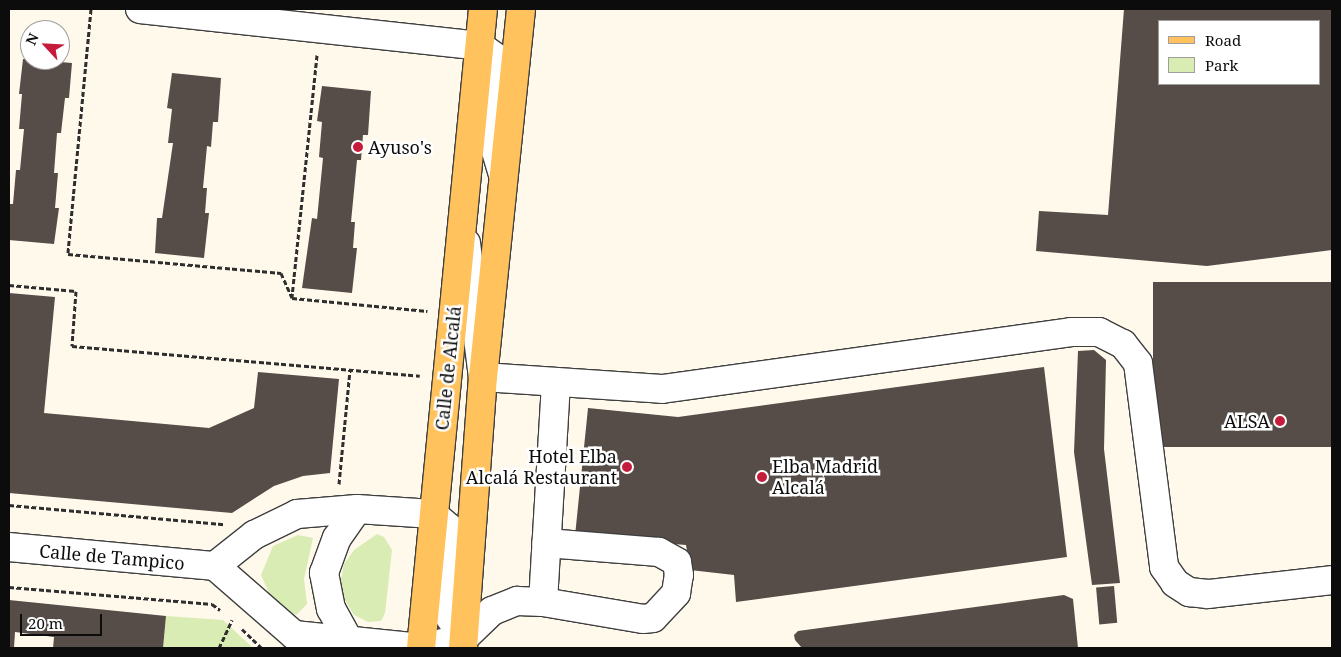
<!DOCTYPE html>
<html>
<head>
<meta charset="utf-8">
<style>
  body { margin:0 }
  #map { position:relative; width:1341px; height:657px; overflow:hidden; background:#fff9ec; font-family:"Noto Serif",serif }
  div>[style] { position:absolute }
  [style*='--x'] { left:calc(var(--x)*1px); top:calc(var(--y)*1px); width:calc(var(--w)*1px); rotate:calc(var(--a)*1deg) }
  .green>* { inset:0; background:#d8ecb3 }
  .building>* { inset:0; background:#564c48; transform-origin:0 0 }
  .path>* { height:3px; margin-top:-1.5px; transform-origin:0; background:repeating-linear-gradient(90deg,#2e2e2e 0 5px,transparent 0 7.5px) }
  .roads { filter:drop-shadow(1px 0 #3f3f3f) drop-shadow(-1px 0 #3f3f3f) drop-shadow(0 1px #3f3f3f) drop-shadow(0 -1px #3f3f3f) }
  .minor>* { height:28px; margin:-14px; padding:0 14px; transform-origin:14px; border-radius:14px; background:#fff }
  .major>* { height:28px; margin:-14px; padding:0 14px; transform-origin:14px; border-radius:14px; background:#ffc25c }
  .dots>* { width:14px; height:14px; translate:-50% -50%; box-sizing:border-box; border:2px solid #fff; border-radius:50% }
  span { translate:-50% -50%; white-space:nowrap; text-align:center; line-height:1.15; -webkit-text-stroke:5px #fff; paint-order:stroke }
  .poi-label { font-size:18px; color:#0c0c0c }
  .left { translate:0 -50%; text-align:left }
  .right { translate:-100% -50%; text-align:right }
  .street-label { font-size:18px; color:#0c0c0c }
  .frame { position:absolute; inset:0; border:10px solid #0c0c0c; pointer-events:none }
  .legend { position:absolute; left:1158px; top:20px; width:162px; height:65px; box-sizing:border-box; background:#fff; border:1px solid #9e9e9e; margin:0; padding:6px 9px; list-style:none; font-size:15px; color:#0c0c0c }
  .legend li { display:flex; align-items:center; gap:10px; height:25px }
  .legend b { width:25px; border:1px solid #9e9e9e }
  .north { position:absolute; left:20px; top:20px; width:50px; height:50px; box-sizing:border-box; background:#fff; border:1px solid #9e9e9e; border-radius:50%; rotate:295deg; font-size:14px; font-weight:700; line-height:20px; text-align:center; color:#0c0c0c }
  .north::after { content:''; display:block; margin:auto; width:18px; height:22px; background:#c41c3a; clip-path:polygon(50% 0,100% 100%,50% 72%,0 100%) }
  .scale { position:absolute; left:20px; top:614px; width:82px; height:22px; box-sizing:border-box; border:2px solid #0c0c0c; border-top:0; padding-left:6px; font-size:15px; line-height:18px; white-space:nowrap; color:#0c0c0c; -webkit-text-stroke:4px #fff; paint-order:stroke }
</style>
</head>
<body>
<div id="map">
  <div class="green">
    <i style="clip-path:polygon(377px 534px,384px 537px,392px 550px,385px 613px,381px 621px,368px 622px,354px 615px,343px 597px,341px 580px,344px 564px,354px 550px)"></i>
    <i style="clip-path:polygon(298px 535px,313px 538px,304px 579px,307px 604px,296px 615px,274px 604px,261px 575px,273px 546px)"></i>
    <i style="clip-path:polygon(166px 616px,223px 620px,253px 648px,163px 648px)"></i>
  </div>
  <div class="building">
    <i style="clip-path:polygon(evenodd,1124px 9px,1332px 9px,1332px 250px,1207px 266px,1036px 251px,1039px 211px,1108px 215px,1124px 9px,1160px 21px,1320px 21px,1320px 84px,1160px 84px,1160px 21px)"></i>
    <i style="clip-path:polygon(23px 59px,72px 63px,69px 98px,65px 98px,61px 133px,57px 133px,54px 173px,58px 173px,55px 208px,59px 208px,54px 244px,9px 240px,9px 204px,13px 204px,16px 170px,20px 170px,24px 129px,19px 129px,22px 94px,19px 94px)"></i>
    <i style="clip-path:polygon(172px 73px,221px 78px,218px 122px,213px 122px,211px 147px,207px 146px,203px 188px,207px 188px,205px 213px,209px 213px,204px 258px,155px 253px,157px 218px,162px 218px,173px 143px,168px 143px,172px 109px,167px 108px)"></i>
    <i style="clip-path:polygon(322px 86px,371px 91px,368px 135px,363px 135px,361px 160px,357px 160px,351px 222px,355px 222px,353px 248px,357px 248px,352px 293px,302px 288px,312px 218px,317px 219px,323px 158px,319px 157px,322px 122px,317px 121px)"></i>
    <i style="left:1332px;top:282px;width:165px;height:179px;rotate:90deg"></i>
    <i style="clip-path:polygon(9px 293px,55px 297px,44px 413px,209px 428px,254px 408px,258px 372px,339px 379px,330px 473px,303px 476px,274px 486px,232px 513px,9px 493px)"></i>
    <i style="clip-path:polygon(1094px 350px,1106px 360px,1104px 449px,1120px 583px,1092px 585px,1074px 452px,1078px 351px)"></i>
    <i style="clip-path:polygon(1044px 367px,1067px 557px,736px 602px,734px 575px,690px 570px,686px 545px,575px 536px,588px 408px,678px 417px)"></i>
    <i style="left:1114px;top:586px;width:37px;height:18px;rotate:85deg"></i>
    <i style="clip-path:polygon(1064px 595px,1073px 599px,1078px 648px,802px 648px,795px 640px,794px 635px,798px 631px)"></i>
    <i style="clip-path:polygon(9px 600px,166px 616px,163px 648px,53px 648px,54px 637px,15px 632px,14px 648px,9px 648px)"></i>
  </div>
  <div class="path">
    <i style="--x:91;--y:9;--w:246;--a:95.4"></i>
    <i style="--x:68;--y:254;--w:214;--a:5.1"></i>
    <i style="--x:281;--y:273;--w:27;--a:66"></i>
    <i style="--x:317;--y:55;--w:244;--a:95.9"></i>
    <i style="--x:292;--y:298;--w:136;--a:5.5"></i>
    <i style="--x:9;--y:285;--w:67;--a:5.1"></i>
    <i style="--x:76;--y:291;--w:55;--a:94.2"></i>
    <i style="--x:72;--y:346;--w:349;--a:4.9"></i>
    <i style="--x:339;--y:484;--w:115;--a:-84.5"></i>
    <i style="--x:9;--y:505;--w:216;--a:5.1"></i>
    <i style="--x:9;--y:587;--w:204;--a:4.8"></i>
    <i style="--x:212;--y:604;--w:10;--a:37"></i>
    <i style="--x:242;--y:629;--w:28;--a:44"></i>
    <i style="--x:219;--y:648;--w:31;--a:-65"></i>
  </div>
  <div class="roads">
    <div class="minor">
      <i style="--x:140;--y:9;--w:342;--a:6.2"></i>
      <i style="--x:480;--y:46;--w:22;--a:36"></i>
      <i style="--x:498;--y:59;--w:72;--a:96.3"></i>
      <i style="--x:490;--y:131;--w:46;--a:73.5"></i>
      <i style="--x:466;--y:243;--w:135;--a:82.8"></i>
      <i style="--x:483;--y:377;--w:179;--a:3.8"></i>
      <i style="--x:662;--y:389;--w:413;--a:-7.9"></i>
      <i style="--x:1071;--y:332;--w:28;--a:0"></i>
      <i style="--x:1099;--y:332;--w:27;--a:27"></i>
      <i style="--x:1123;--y:344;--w:24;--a:52"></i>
      <i style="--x:1138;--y:363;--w:206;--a:82.7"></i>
      <i style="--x:1164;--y:567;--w:19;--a:55"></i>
      <i style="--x:1175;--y:583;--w:17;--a:33"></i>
      <i style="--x:1189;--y:592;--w:19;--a:6"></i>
      <i style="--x:1208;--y:594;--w:125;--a:-6.4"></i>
      <i style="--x:9;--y:547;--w:207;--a:5.3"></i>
      <i style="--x:215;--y:566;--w:105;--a:41.1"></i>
      <i style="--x:294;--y:635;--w:128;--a:5.8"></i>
      <i style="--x:421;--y:648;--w:44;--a:-13.1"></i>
      <i style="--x:215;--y:566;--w:50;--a:-38.5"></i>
      <i style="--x:254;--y:535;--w:48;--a:-26"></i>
      <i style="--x:297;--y:514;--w:60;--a:-4.8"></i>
      <i style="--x:357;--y:509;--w:76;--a:3.8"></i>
      <i style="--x:433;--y:514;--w:20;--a:41"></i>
      <i style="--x:448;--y:527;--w:85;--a:91.3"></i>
      <i style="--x:446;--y:612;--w:32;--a:55"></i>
      <i style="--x:543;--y:602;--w:101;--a:9.6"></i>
      <i style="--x:643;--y:619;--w:10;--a:-6"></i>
      <i style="--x:653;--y:618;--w:34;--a:-47"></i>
      <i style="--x:676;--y:593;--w:18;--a:-81"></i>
      <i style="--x:679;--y:575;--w:13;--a:-99"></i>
      <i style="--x:677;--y:562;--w:21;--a:-151"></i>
      <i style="--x:659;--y:552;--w:113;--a:-175.4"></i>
      <i style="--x:464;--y:638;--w:39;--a:-44"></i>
      <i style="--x:492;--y:611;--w:27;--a:-22"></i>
      <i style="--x:517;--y:601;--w:26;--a:2"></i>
      <i style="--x:543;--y:602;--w:220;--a:-86.6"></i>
      <i style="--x:349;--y:641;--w:37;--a:-119"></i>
      <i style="--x:331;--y:609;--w:37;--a:-101"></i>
      <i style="--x:324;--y:573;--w:37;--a:-70"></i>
      <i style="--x:337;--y:538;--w:35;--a:-55"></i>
    </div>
    <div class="major">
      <i style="--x:421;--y:648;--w:642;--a:-84.46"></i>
      <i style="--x:463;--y:648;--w:272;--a:-85.8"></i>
      <i style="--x:483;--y:377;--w:370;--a:-84.1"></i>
    </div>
  </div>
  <div class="dots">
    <i style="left:358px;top:147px;background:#c41c3a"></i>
    <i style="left:1280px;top:421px;background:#c41c3a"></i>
    <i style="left:627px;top:467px;background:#c41c3a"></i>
    <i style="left:762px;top:477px;background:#c41c3a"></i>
  </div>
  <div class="poi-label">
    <span class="left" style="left:368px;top:147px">Ayuso's</span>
    <span class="right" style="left:1270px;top:421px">ALSA</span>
    <span class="right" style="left:617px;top:467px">Hotel Elba<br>Alcalá Restaurant</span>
    <span class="left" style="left:772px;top:477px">Elba Madrid<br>Alcalá</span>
  </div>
  <div class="street-label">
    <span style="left:448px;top:368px;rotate:-84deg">Calle de Alcalá</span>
    <span style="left:112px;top:557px;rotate:5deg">Calle de Tampico</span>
  </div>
  <div class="frame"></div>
  <ul class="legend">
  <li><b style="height:6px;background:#ffc25c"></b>Road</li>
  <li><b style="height:14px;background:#d8ecb3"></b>Park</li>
  </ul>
  <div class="north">N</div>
  <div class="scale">20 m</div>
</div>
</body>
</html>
